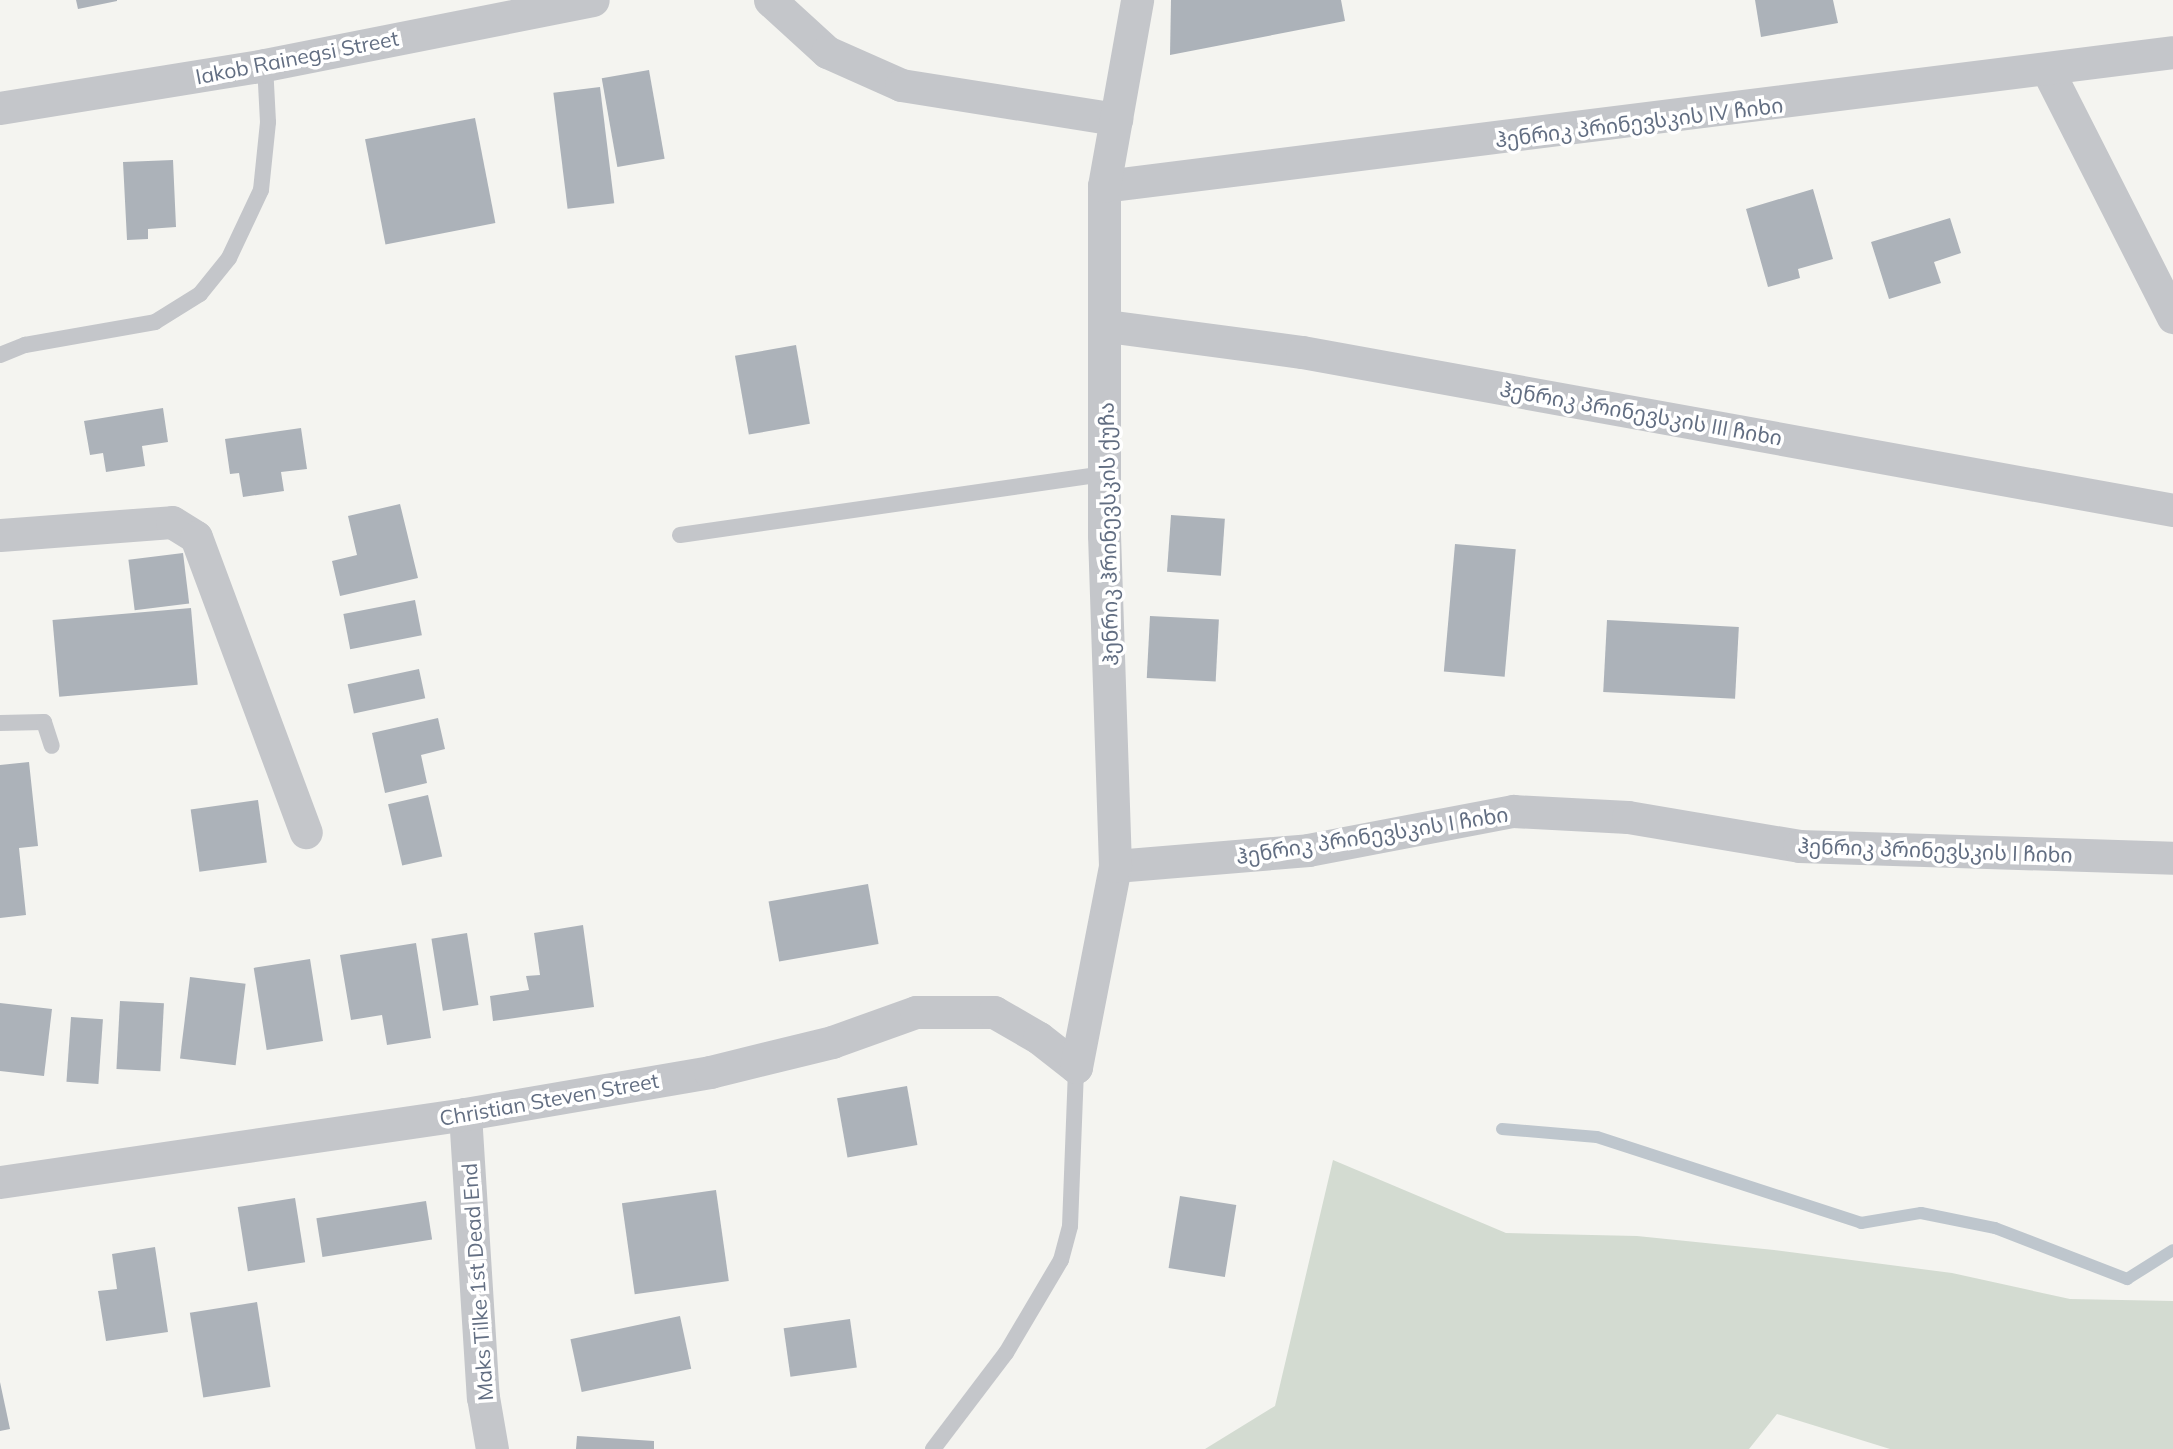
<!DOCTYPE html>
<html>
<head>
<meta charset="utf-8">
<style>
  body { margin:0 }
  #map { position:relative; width:2173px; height:1449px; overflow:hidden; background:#f4f4f0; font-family:Mulish,"Noto Sans Georgian",sans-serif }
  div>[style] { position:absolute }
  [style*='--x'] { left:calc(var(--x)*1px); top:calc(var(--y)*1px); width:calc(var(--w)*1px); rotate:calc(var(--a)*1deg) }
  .green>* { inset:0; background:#d3dbd1 }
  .stream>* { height:12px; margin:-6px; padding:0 6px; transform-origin:6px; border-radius:6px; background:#bec6cd }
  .building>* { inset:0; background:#acb2b9; transform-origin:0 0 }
  .service>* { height:16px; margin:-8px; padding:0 8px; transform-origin:8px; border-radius:8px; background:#c4c6ca }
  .minor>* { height:33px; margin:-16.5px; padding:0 16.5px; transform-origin:16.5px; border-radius:16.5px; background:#c4c6ca }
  span { translate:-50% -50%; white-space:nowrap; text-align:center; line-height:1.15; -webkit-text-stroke:7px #fff; paint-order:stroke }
  .street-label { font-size:21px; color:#626e82 }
</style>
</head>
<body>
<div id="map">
  <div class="green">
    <i style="clip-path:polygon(1333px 1160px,1506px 1233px,1637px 1236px,1774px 1250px,1952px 1273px,2070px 1299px,2173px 1301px,2173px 1449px,1890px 1449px,1777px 1414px,1749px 1449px,1205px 1449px,1275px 1406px)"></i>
  </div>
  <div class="stream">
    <i style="--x:1502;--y:1129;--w:95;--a:4.8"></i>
    <i style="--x:1597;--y:1137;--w:278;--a:18"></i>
    <i style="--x:1861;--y:1223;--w:61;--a:-9.5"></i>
    <i style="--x:1921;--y:1213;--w:76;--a:11.5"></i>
    <i style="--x:1995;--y:1228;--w:142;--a:21.1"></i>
    <i style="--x:2127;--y:1279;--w:54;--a:-32.2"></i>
  </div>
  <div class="building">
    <i style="clip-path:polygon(76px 0,117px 0,117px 1px,78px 9px)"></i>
    <i style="clip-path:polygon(1171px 0,1341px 0,1345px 21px,1170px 55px)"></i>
    <i style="clip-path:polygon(1755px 0,1833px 0,1838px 23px,1761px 37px)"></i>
    <i style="left:649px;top:70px;width:90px;height:48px;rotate:80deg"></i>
    <i style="left:600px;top:87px;width:117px;height:47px;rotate:83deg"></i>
    <i style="left:475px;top:118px;width:107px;height:112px;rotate:79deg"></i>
    <i style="clip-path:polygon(173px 160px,176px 227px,148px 229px,148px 239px,127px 240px,123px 162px)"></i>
    <i style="clip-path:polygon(1813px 189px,1833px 259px,1798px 269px,1800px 278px,1768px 287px,1746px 209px)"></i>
    <i style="clip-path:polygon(1950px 218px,1961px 253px,1934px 262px,1941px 283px,1889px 299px,1871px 242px)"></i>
    <i style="left:796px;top:345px;width:80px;height:62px;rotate:80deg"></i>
    <i style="clip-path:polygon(163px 408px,168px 442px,142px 446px,145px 466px,106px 472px,103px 453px,90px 455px,84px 421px)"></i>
    <i style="clip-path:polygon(301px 428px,307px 469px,281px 472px,284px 491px,243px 497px,239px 473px,230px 474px,225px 439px)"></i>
    <i style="clip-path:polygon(400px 504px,418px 578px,340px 596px,332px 561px,357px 555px,348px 516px)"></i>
    <i style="left:1171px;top:515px;width:54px;height:57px;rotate:4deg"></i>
    <i style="left:1455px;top:544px;width:61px;height:128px;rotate:5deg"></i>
    <i style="left:183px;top:553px;width:51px;height:55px;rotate:83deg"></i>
    <i style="left:415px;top:600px;width:36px;height:73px;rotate:79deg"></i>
    <i style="left:191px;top:608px;width:77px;height:139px;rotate:85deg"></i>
    <i style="left:1150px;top:616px;width:69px;height:62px;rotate:3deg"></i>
    <i style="left:1607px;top:620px;width:132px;height:72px;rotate:3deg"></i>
    <i style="left:419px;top:669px;width:30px;height:73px;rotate:78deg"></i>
    <i style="clip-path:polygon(438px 718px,445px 749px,421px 755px,427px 783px,385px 793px,372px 733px)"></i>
    <i style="clip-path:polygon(29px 762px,38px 846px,19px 848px,26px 915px,0 918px,0 765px)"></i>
    <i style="left:428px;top:795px;width:63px;height:41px;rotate:77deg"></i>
    <i style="left:258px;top:800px;width:63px;height:68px;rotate:82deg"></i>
    <i style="left:868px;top:884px;width:61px;height:101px;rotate:80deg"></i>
    <i style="clip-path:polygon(583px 925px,594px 1007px,493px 1021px,490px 996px,529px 990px,526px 976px,540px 975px,534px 933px)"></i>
    <i style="left:467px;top:933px;width:73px;height:36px;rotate:81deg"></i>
    <i style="clip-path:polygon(416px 943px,431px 1038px,387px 1045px,382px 1015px,351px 1020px,340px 955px)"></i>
    <i style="left:310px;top:959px;width:83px;height:57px;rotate:81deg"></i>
    <i style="left:190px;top:977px;width:56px;height:82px;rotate:7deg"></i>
    <i style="left:120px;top:1001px;width:44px;height:68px;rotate:3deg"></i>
    <i style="clip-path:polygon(0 1003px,52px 1009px,44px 1076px,0 1071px)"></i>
    <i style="left:71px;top:1017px;width:32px;height:65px;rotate:4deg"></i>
    <i style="left:907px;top:1086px;width:60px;height:71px;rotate:80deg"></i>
    <i style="left:716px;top:1190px;width:92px;height:95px;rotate:82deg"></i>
    <i style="left:1180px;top:1196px;width:57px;height:73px;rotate:9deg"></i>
    <i style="left:295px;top:1198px;width:65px;height:58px;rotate:81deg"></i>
    <i style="left:426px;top:1201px;width:39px;height:111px;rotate:81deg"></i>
    <i style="clip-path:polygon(155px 1247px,168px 1332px,106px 1341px,98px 1291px,117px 1289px,112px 1254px)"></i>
    <i style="left:257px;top:1302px;width:86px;height:68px;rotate:81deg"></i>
    <i style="left:680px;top:1316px;width:54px;height:112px;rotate:78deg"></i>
    <i style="left:850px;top:1319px;width:49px;height:67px;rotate:82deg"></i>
    <i style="clip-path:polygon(0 1382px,10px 1429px,0 1431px)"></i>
    <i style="clip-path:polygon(577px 1436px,654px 1441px,654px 1449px,576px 1449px)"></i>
  </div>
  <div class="service">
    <i style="--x:0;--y:355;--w:27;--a:-22"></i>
    <i style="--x:25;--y:345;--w:132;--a:-10"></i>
    <i style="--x:155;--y:322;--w:53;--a:-31.9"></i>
    <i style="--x:200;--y:294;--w:46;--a:-51.1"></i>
    <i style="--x:229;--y:258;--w:75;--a:-64.8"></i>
    <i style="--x:261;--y:190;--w:68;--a:-84.1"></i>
    <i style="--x:268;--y:122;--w:57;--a:-93"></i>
    <i style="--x:680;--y:535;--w:429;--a:-8.2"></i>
    <i style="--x:0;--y:723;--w:44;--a:-1.3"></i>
    <i style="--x:44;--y:722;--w:25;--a:72"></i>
    <i style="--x:933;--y:1449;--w:121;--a:-52.8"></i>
    <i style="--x:1006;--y:1353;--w:108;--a:-59.4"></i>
    <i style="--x:1061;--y:1260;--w:35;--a:-75"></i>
    <i style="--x:1070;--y:1226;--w:159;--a:-87.8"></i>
  </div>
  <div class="minor">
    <i style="--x:770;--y:0;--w:77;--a:42.4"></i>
    <i style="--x:827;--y:52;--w:81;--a:24"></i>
    <i style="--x:901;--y:85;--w:218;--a:9"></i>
    <i style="--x:2048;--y:71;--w:276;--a:63.1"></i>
    <i style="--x:0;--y:108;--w:268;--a:-9.2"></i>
    <i style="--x:265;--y:65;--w:334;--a:-11.2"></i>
    <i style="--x:1104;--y:186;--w:1077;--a:-7.14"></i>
    <i style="--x:1107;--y:326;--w:197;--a:7.6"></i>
    <i style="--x:1302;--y:352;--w:885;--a:10.28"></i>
    <i style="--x:0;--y:535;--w:172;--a:-4.3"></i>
    <i style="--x:172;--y:522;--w:28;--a:32"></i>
    <i style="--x:196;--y:537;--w:315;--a:69.6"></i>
    <i style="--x:1115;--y:866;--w:194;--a:-4.7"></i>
    <i style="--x:1308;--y:850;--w:209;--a:-10.8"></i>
    <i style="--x:1513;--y:811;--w:115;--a:3"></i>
    <i style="--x:1628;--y:817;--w:173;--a:9.6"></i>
    <i style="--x:1799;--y:846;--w:374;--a:1.8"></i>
    <i style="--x:465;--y:1114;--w:284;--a:86.4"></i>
    <i style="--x:483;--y:1397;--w:53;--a:80.2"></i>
    <i style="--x:0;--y:1182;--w:470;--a:-8.3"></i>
    <i style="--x:465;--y:1114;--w:249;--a:-9.7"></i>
    <i style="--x:710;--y:1072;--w:126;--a:-13.8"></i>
    <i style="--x:832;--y:1042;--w:89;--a:-19.7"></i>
    <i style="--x:916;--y:1012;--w:78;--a:0"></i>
    <i style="--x:994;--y:1012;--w:52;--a:30"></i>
    <i style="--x:1039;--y:1038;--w:47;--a:38.1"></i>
    <i style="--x:1076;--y:1067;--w:205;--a:-79"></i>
    <i style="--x:1115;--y:866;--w:331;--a:-91.9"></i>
    <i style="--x:1104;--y:535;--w:349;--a:-90"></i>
    <i style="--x:1104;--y:186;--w:189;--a:-79.9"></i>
  </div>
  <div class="street-label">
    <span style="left:297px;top:57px;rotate:-11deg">Iakob Rainegsi Street</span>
    <span style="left:1639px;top:122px;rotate:-7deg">ჰენრიკ პრინევსკის IV ჩიხი</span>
    <span style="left:1641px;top:413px;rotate:10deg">ჰენრიკ პრინევსკის III ჩიხი</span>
    <span style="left:1108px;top:534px;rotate:-91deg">ჰენრიკ ჰრინევსკის ქუჩა</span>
    <span style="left:1372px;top:835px;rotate:-9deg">ჰენრიკ პრინევსკის I ჩიხი</span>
    <span style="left:1935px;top:850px;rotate:2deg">ჰენრიკ პრინევსკის I ჩიხი</span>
    <span style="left:549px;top:1099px;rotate:-10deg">Christian Steven Street</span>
    <span style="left:477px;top:1282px;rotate:-94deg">Maks Tilke 1st Dead End</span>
  </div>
</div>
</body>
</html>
